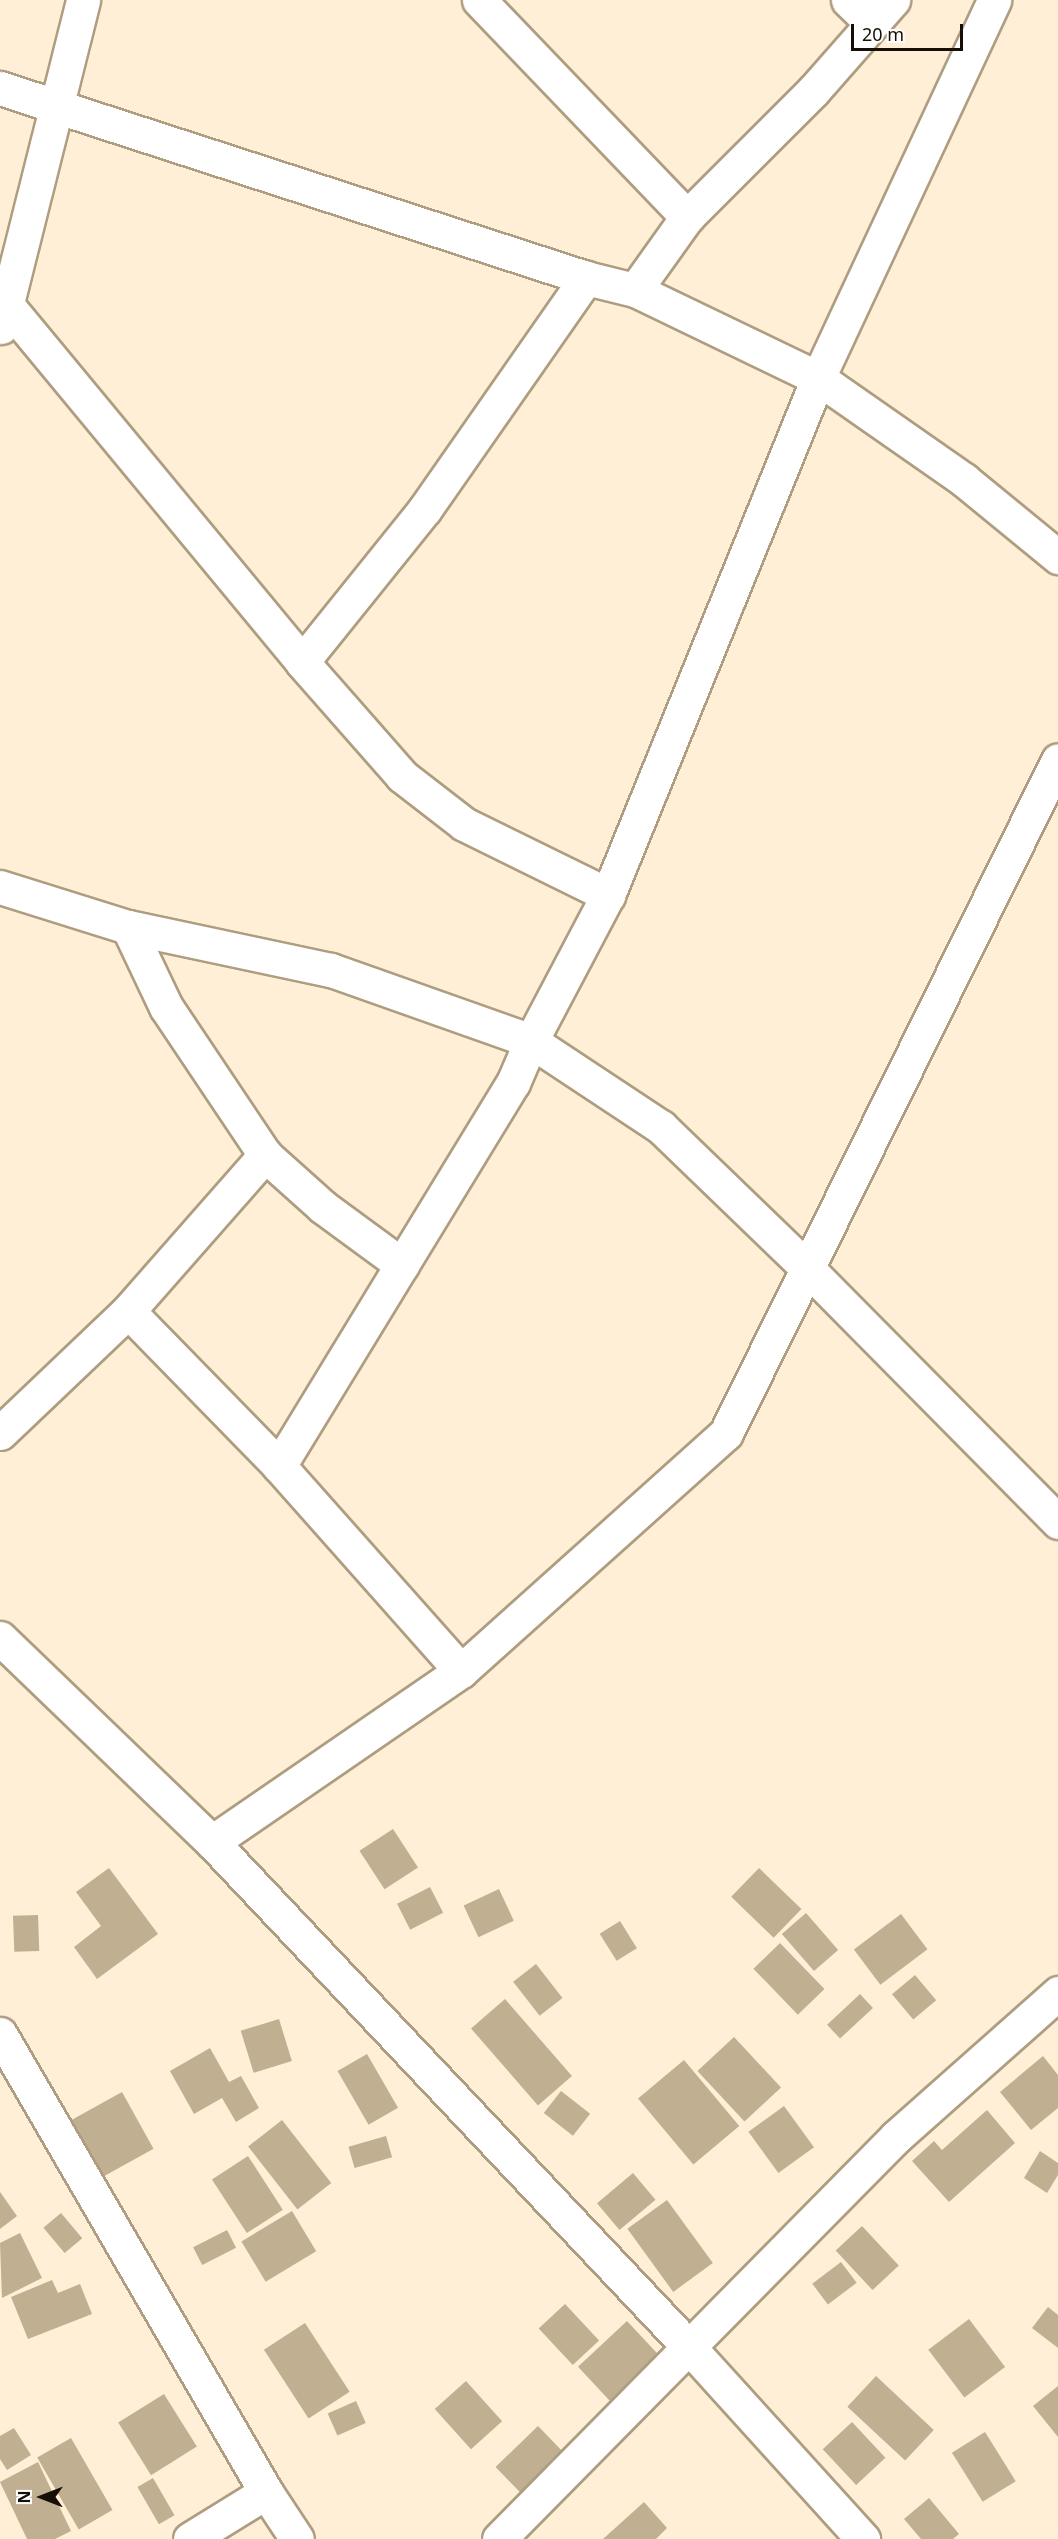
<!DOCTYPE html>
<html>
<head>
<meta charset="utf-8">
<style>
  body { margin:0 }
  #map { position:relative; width:1058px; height:2539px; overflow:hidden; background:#feefd6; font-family:"Noto Sans",sans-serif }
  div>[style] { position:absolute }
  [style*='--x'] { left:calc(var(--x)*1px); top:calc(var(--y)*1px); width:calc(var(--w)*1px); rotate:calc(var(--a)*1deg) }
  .building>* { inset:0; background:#c1af91; transform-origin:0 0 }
  .roads { filter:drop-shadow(2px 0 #ae9d80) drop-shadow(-2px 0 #ae9d80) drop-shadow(0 2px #ae9d80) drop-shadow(0 -2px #ae9d80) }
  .street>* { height:33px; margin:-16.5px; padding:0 16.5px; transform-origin:16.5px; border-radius:16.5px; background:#fff }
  span { translate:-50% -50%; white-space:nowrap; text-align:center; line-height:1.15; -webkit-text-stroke:5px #fff; paint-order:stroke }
  .north { position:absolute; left:12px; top:2467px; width:60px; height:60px; -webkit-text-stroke:4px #fff; paint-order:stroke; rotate:270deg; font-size:16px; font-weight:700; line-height:24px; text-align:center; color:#150f05 }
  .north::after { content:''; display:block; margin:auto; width:21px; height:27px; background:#150f05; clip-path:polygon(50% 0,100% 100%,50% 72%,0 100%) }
  .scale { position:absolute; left:851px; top:24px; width:112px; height:27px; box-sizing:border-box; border:3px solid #150f05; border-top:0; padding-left:8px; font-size:18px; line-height:21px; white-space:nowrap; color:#150f05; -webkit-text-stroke:4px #fff; paint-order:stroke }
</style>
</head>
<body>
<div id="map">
  <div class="building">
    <i style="left:393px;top:1829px;width:46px;height:40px;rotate:57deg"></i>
    <i style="clip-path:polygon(109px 1868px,158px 1934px,97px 1979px,74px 1947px,101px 1926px,76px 1892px)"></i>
    <i style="left:759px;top:1868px;width:59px;height:40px;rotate:44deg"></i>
    <i style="left:430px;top:1887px;width:29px;height:37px;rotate:63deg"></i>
    <i style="left:499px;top:1889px;width:35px;height:39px;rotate:65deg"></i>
    <i style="left:806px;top:1913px;width:49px;height:32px;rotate:49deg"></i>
    <i style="left:901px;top:1914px;width:44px;height:59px;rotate:53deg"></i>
    <i style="left:38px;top:1915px;width:36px;height:25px;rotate:88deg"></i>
    <i style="left:620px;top:1921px;width:32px;height:24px;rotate:58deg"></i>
    <i style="left:780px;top:1943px;width:64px;height:37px;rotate:46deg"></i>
    <i style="left:536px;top:1964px;width:43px;height:29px;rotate:52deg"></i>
    <i style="left:915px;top:1975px;width:33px;height:30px;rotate:50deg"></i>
    <i style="left:860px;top:1994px;width:19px;height:45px;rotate:47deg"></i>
    <i style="left:505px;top:1999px;width:102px;height:45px;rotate:49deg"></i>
    <i style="left:279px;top:2019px;width:44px;height:40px;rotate:73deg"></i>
    <i style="left:734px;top:2037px;width:69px;height:50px;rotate:47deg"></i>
    <i style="clip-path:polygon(210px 2048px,229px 2082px,241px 2076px,259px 2108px,236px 2122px,222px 2098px,194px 2114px,170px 2071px)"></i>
    <i style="left:367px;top:2054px;width:62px;height:34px;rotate:60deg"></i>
    <i style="clip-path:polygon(1043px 2056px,1058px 2075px,1058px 2108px,1031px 2130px,1000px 2092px)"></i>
    <i style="left:684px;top:2060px;width:86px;height:60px;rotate:50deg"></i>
    <i style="left:561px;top:2091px;width:37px;height:28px;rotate:38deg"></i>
    <i style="left:122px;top:2092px;width:65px;height:66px;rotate:61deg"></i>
    <i style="left:784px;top:2106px;width:51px;height:44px;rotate:54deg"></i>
    <i style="clip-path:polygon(987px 2110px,1015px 2143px,949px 2202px,912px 2161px,934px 2141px,942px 2150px)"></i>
    <i style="left:282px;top:2120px;width:80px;height:43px;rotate:52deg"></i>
    <i style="left:386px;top:2136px;width:22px;height:39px;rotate:74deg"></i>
    <i style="clip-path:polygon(1040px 2151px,1058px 2163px,1058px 2175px,1047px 2193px,1024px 2178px)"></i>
    <i style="left:248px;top:2156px;width:64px;height:43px;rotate:57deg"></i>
    <i style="left:633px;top:2173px;width:35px;height:47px;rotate:50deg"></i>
    <i style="clip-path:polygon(0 2192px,17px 2216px,0 2229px)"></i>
    <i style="left:667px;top:2200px;width:78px;height:49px;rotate:54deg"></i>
    <i style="left:292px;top:2211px;width:47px;height:59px;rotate:59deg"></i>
    <i style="left:61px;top:2213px;width:33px;height:23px;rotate:50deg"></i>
    <i style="left:862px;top:2226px;width:54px;height:36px;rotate:47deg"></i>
    <i style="left:227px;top:2230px;width:20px;height:38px;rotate:63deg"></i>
    <i style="clip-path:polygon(20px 2233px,42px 2278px,2px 2298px,0 2243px)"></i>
    <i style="left:841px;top:2262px;width:26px;height:36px;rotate:53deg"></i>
    <i style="clip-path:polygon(52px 2280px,58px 2293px,80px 2284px,92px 2314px,28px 2339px,11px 2297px)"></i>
    <i style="left:565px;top:2304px;width:50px;height:36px;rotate:47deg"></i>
    <i style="clip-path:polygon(1048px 2307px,1058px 2315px,1058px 2348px,1032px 2328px)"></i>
    <i style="left:969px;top:2319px;width:60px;height:51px;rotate:53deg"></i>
    <i style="left:627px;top:2321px;width:52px;height:67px;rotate:47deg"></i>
    <i style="left:305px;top:2323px;width:82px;height:49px;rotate:57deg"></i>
    <i style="left:876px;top:2376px;width:79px;height:42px;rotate:43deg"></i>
    <i style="left:466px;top:2381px;width:54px;height:42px;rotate:48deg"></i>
    <i style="clip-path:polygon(1058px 2386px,1058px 2437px,1033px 2406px)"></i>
    <i style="left:164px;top:2394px;width:62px;height:54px;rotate:58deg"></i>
    <i style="left:356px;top:2401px;width:24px;height:31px;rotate:66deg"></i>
    <i style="left:852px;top:2422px;width:49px;height:40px;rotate:47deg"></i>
    <i style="left:538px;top:2426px;width:40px;height:59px;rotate:46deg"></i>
    <i style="clip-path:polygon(14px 2428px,31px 2455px,7px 2470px,0 2459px,0 2436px)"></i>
    <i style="left:985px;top:2432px;width:58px;height:39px;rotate:58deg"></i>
    <i style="left:71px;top:2438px;width:83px;height:39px;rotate:60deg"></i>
    <i style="clip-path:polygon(38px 2462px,71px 2531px,55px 2539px,27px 2539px,0 2482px)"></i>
    <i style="left:153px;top:2478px;width:43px;height:18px;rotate:60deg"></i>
    <i style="clip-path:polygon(929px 2498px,959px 2534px,953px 2539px,921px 2539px,904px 2519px)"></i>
    <i style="clip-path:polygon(644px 2502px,667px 2528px,656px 2539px,603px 2539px)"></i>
  </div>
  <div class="roads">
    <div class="street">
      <i style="--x:479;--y:0;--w:301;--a:46.2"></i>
      <i style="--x:848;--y:0;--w:30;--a:44"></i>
      <i style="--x:0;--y:88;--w:616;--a:17.96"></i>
      <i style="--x:586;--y:278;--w:50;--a:13.8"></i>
      <i style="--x:635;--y:290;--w:203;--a:25.7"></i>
      <i style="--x:818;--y:378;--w:178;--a:34.9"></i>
      <i style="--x:964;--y:480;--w:122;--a:39.3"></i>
      <i style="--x:635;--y:290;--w:90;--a:-54.5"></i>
      <i style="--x:687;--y:217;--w:180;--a:-45"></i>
      <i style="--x:814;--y:90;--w:120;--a:-48.7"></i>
      <i style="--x:7;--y:305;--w:463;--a:50.4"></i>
      <i style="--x:302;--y:662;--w:152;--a:48.7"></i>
      <i style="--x:402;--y:776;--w:78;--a:37.7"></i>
      <i style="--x:464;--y:824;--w:161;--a:26.2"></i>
      <i style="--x:1;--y:327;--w:337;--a:-75.9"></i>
      <i style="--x:302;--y:662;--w:196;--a:-51.2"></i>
      <i style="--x:425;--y:509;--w:282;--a:-55.1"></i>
      <i style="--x:0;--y:887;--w:134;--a:17.4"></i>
      <i style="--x:128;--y:927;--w:208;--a:12"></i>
      <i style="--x:331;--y:970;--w:212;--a:19.5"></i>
      <i style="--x:531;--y:1041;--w:156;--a:33.5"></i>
      <i style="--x:661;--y:1127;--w:204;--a:44"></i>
      <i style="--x:808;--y:1269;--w:356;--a:45.3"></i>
      <i style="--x:128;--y:927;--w:89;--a:64.6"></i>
      <i style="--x:166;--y:1007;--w:178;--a:56.2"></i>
      <i style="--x:265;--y:1155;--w:78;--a:41.9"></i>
      <i style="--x:323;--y:1207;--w:98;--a:36.3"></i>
      <i style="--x:128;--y:1311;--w:216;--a:45.7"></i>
      <i style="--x:279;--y:1466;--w:274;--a:48.4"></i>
      <i style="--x:0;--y:1433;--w:177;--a:-43.6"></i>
      <i style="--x:128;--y:1311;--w:208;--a:-48.7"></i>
      <i style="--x:279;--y:1466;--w:449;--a:-58.6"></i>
      <i style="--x:513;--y:1083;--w:46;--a:-66.8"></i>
      <i style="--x:531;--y:1041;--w:165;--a:-62.2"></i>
      <i style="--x:608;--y:895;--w:558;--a:-67.89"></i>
      <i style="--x:818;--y:378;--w:417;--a:-65"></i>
      <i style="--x:0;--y:1638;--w:294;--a:43.9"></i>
      <i style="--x:212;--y:1842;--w:693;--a:46.64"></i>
      <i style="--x:688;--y:2346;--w:261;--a:47.8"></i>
      <i style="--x:212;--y:1842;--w:302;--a:-34.5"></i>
      <i style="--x:461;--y:1671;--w:356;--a:-41.9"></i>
      <i style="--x:726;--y:1433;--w:750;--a:-63.74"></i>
      <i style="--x:0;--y:2034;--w:530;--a:59.85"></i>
      <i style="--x:266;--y:2492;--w:56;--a:56.6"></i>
      <i style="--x:190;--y:2539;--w:89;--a:-31.7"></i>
      <i style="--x:499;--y:2539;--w:565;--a:-45.36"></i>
      <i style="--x:896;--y:2137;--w:217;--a:-41.6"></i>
    </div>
  </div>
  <div class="north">N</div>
  <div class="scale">20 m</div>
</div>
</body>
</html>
